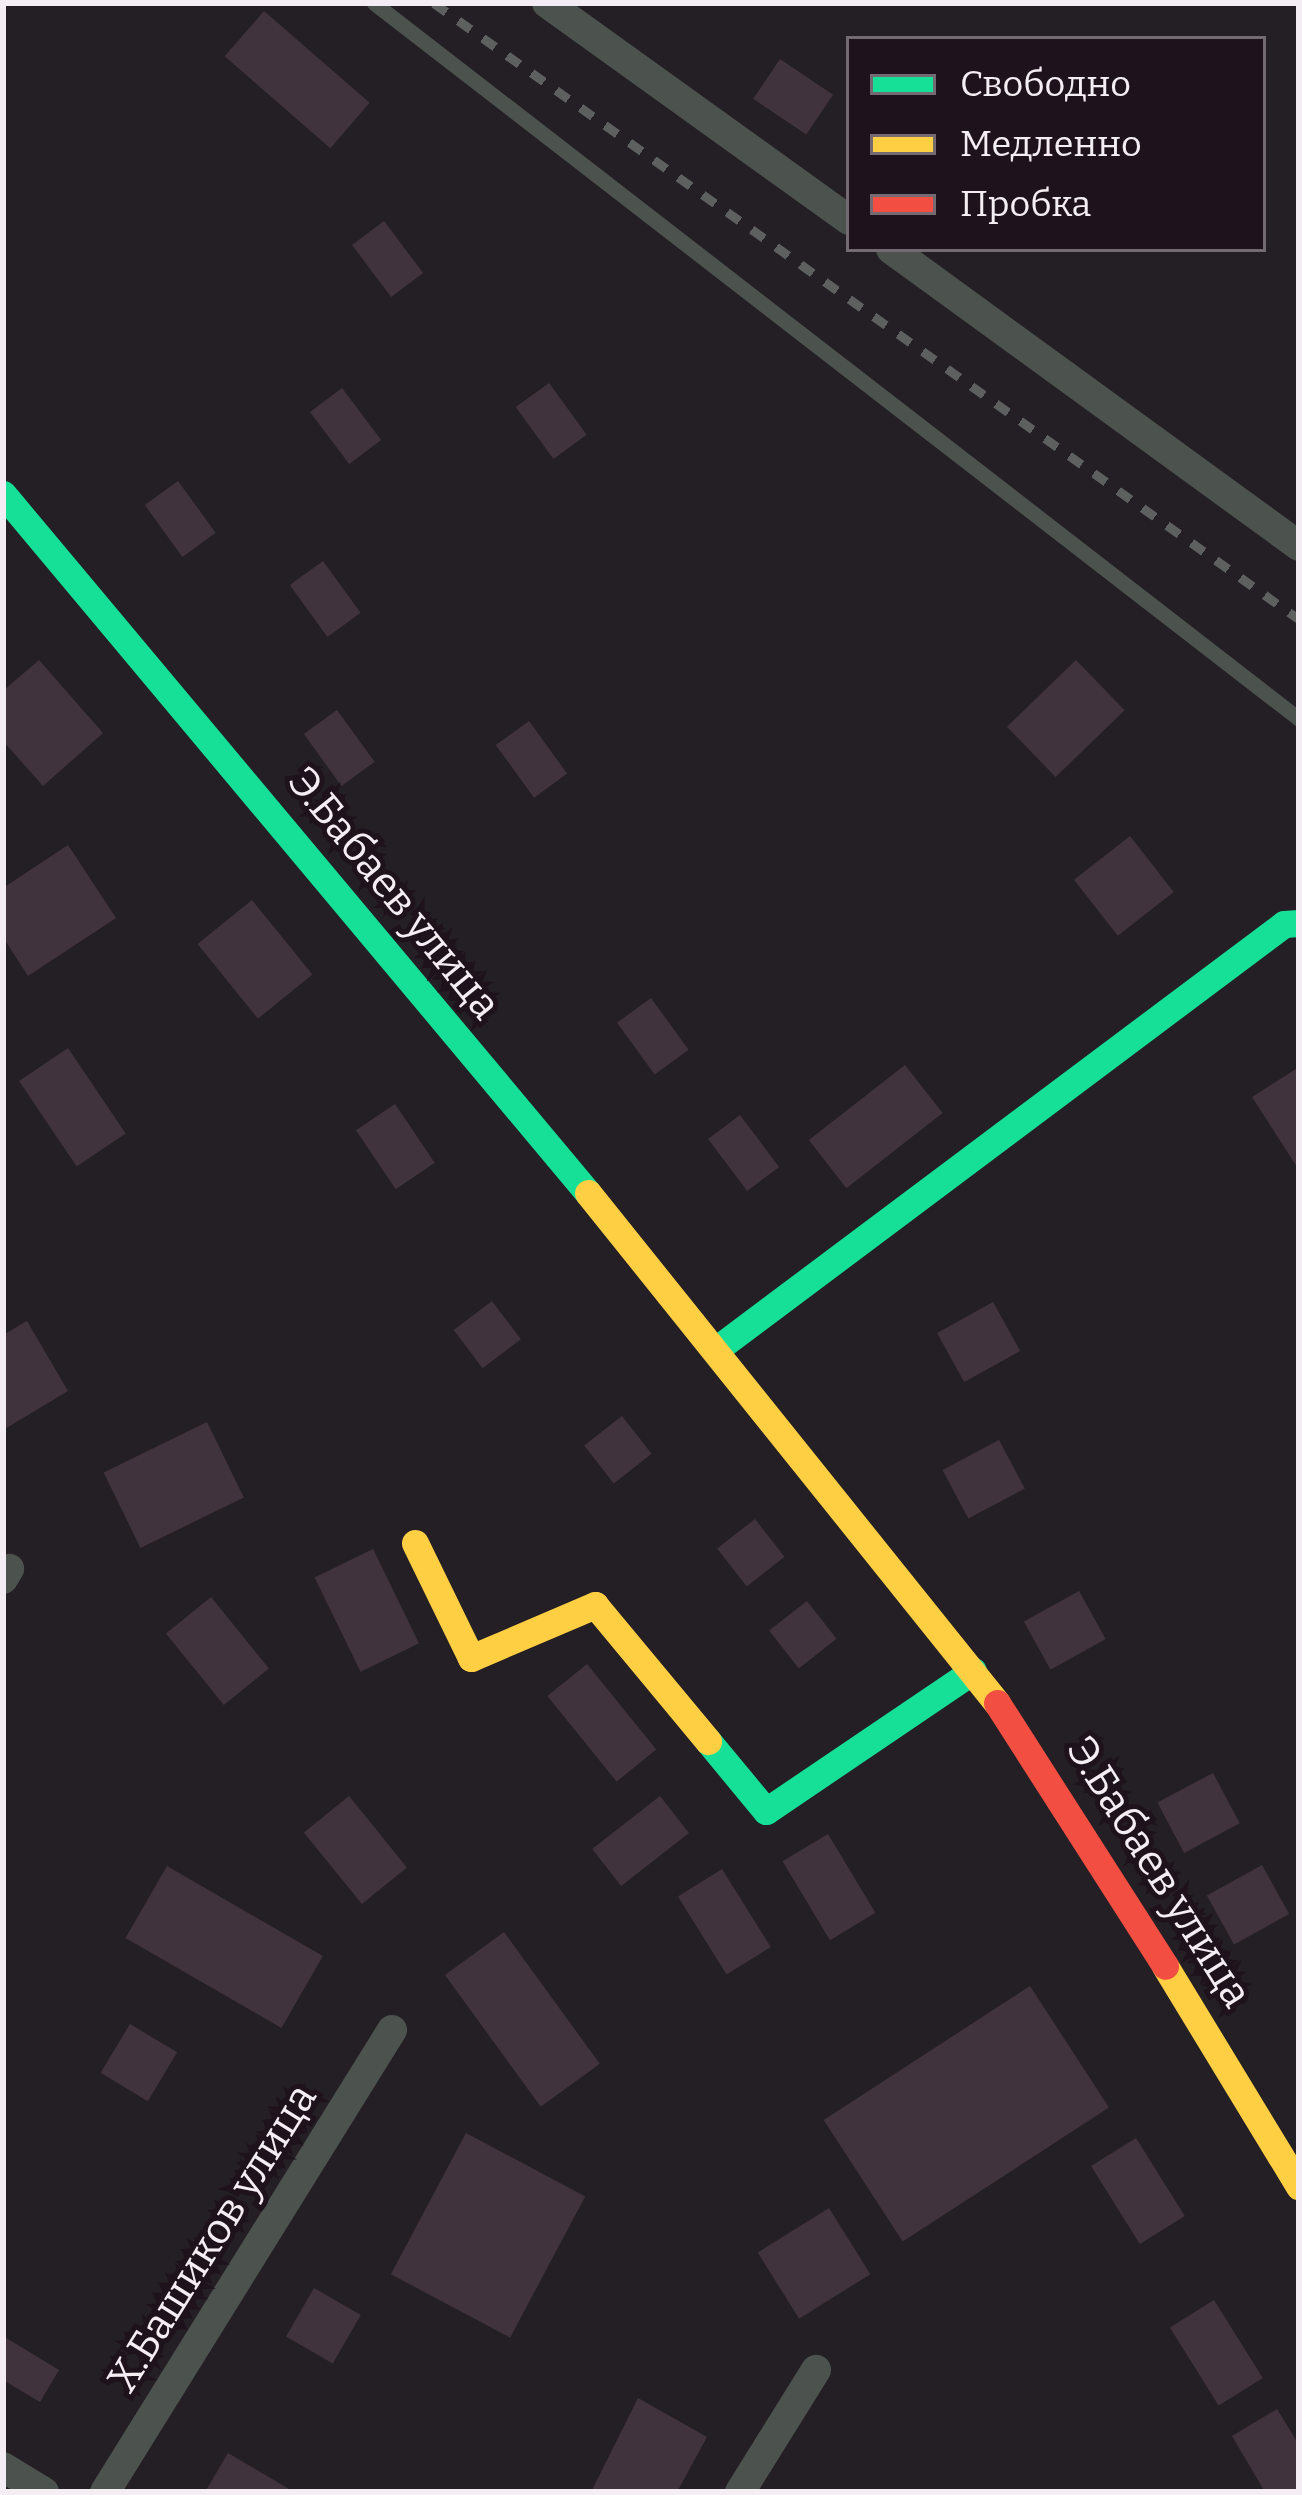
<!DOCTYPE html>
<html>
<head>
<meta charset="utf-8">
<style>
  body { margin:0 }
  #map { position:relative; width:1302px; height:2495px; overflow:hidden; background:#241f24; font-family:Bitter,serif }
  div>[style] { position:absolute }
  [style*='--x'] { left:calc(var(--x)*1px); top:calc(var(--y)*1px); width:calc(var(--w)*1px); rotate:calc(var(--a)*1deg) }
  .building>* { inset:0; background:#40333e; transform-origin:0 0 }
  .lane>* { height:15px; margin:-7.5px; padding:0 7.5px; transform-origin:7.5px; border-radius:7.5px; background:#4c524e }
  .street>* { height:30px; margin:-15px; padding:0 15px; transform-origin:15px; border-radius:15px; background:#4c524e }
  .fast>* { height:27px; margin:-13.5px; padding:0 13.5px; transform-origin:13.5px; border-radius:13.5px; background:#16e098 }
  .slow>* { height:27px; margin:-13.5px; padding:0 13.5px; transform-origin:13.5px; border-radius:13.5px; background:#ffcf43 }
  .jam>* { height:27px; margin:-13.5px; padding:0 13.5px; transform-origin:13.5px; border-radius:13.5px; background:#f24e42 }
  .rail>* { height:9px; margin-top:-4.5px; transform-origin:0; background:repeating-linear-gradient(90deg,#5d605e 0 15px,transparent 0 30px) }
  span { translate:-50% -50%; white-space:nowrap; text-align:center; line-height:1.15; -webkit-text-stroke:10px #1e131c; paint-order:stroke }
  .street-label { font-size:42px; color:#f4edf3 }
  .frame { position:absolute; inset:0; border:6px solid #f4edf3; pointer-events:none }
  .legend { position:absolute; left:846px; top:36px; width:420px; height:216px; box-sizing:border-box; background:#1e131c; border:3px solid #746a72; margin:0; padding:15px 21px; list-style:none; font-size:36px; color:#f4edf3 }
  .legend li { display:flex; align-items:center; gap:24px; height:60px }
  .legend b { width:60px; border:3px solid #746a72 }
</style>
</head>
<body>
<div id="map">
  <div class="building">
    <i style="left:264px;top:11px;width:140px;height:60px;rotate:41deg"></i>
    <i style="left:780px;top:59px;width:64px;height:48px;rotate:34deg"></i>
    <i style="left:384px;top:221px;width:65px;height:40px;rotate:53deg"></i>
    <i style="left:549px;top:383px;width:64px;height:41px;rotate:54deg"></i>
    <i style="left:342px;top:388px;width:65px;height:40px;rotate:53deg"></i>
    <i style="left:178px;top:481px;width:64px;height:41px;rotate:54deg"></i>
    <i style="left:323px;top:561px;width:64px;height:41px;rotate:54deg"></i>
    <i style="clip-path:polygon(39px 660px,103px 733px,43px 786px,3px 741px,3px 691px)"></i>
    <i style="left:1076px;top:660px;width:70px;height:96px;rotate:46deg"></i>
    <i style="left:337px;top:710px;width:64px;height:41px;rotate:54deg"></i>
    <i style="left:529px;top:721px;width:65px;height:41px;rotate:54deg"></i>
    <i style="left:1130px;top:836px;width:71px;height:71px;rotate:52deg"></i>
    <i style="clip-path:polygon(68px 845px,116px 918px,28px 976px,3px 937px,3px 888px)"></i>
    <i style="left:252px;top:900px;width:96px;height:70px;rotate:51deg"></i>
    <i style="left:651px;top:998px;width:64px;height:42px;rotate:54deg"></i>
    <i style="left:68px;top:1048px;width:103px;height:59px;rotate:56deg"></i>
    <i style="left:905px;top:1065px;width:61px;height:122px;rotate:52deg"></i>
    <i style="clip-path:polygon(1299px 1067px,1299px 1170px,1252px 1097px)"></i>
    <i style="left:395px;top:1104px;width:71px;height:47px;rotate:56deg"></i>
    <i style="left:740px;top:1115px;width:65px;height:40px;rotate:53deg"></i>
    <i style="left:492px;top:1301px;width:48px;height:48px;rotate:53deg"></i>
    <i style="left:993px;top:1302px;width:56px;height:64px;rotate:61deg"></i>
    <i style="clip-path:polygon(27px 1321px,68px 1391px,3px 1430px,3px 1335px)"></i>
    <i style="left:622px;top:1416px;width:48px;height:48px;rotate:52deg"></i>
    <i style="left:207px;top:1422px;width:84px;height:115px;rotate:64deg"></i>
    <i style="left:999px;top:1440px;width:55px;height:64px;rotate:62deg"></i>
    <i style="left:755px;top:1519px;width:48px;height:48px;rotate:52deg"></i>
    <i style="left:373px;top:1549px;width:105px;height:65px;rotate:64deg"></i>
    <i style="left:1079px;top:1591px;width:55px;height:63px;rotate:61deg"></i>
    <i style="left:211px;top:1597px;width:92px;height:58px;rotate:51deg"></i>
    <i style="left:807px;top:1601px;width:48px;height:48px;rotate:52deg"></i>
    <i style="left:587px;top:1664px;width:110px;height:51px;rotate:51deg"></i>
    <i style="left:1213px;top:1773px;width:57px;height:63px;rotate:62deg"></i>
    <i style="left:349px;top:1796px;width:92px;height:58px;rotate:51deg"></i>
    <i style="left:660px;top:1796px;width:47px;height:86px;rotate:52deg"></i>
    <i style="left:828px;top:1834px;width:92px;height:53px;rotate:59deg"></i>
    <i style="left:1262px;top:1865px;width:56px;height:63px;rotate:61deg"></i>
    <i style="left:167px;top:1866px;width:180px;height:83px;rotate:30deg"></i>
    <i style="left:722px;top:1869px;width:92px;height:52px;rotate:58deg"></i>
    <i style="left:504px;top:1932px;width:163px;height:73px;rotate:54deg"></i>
    <i style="left:1030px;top:1986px;width:145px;height:246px;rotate:57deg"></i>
    <i style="left:130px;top:2024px;width:55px;height:57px;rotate:31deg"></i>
    <i style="left:466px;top:2133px;width:135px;height:160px;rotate:28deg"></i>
    <i style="left:1136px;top:2138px;width:92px;height:53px;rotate:58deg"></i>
    <i style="left:829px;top:2208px;width:78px;height:84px;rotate:58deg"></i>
    <i style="left:314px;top:2288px;width:54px;height:56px;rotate:30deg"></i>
    <i style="left:1214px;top:2300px;width:92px;height:52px;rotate:58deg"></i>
    <i style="clip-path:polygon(3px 2336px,59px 2370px,40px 2402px,3px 2380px)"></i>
    <i style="clip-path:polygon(638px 2398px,707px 2437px,677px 2492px,591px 2492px)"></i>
    <i style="clip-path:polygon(1277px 2409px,1299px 2445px,1299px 2492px,1265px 2492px,1232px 2436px)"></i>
    <i style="clip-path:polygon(228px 2453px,294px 2492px,205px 2492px)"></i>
  </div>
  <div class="lane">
    <i style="--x:374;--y:3;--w:1170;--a:37.74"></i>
  </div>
  <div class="street">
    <i style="--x:547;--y:3;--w:372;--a:35.7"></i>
    <i style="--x:891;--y:249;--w:505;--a:36.05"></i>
    <i style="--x:3;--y:1579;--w:12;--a:-59"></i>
    <i style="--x:3;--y:2467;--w:48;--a:31.4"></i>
    <i style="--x:105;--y:2492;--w:544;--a:-58.15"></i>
    <i style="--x:740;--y:2492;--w:144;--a:-58.1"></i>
  </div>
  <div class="fast">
    <i style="--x:3;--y:494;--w:911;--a:50.07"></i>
    <i style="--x:718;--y:1348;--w:707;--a:-36.84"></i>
    <i style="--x:1284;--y:924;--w:15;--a:-4"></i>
    <i style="--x:708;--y:1741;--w:91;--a:50.4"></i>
    <i style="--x:766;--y:1811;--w:250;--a:-34.1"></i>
  </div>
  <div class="slow">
    <i style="--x:588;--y:1193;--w:654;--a:51.27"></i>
    <i style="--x:415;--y:1543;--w:128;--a:64"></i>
    <i style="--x:471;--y:1658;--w:135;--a:-23.1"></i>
    <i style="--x:595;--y:1605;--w:177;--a:50.3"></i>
    <i style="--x:1165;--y:1966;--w:258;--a:58.7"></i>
  </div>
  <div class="jam">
    <i style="--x:997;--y:1703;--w:312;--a:57.4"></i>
  </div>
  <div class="rail">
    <i style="--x:434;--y:3;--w:1062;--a:35.46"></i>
  </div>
  <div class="street-label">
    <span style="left:394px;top:893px;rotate:51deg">Э.Бабаев улица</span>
    <span style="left:1159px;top:1872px;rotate:58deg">Э.Бабаев улица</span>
    <span style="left:212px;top:2238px;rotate:-58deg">Х.Башиков улица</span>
  </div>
  <div class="frame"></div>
  <ul class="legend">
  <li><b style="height:15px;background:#16e098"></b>Свободно</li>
  <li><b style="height:15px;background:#ffcf43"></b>Медленно</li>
  <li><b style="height:15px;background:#f24e42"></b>Пробка</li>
  </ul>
</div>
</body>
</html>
